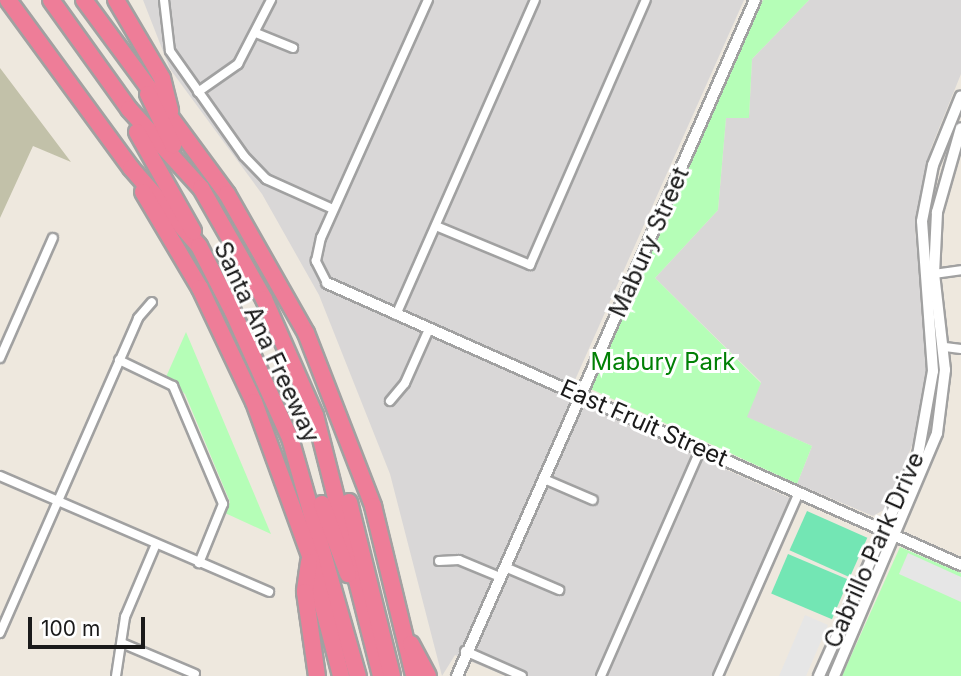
<!DOCTYPE html>
<html>
<head>
<meta charset="utf-8">
<style>
  body { margin:0 }
  #map { position:relative; width:961px; height:676px; overflow:hidden; background:#eee8de; font-family:Inter,sans-serif }
  div>[style] { position:absolute }
  [style*='--x'] { left:calc(var(--x)*1px); top:calc(var(--y)*1px); width:calc(var(--w)*1px); rotate:calc(var(--a)*1deg) }
  .residential>* { inset:0; background:#d9d7d7 }
  .construction>* { inset:0; background:#c2c1a9 }
  .park>* { inset:0; background:#b5feb7 }
  .pitch>* { inset:0; background:#73e6b4; transform-origin:0 0 }
  .parking>* { inset:0; background:#e6e6e6 }
  .roads { filter:drop-shadow(2px 0 #a1a1a1) drop-shadow(-2px 0 #a1a1a1) drop-shadow(0 2px #a1a1a1) drop-shadow(0 -2px #a1a1a1) }
  .minor>* { height:8px; margin:-4px; padding:0 4px; transform-origin:4px; border-radius:4px; background:#fff }
  .tertiary>* { height:10px; margin:-5px; padding:0 5px; transform-origin:5px; border-radius:5px; background:#fff }
  .motorway>* { height:16px; margin:-8px; padding:0 8px; transform-origin:8px; border-radius:8px; background:#ee7d98 }
  span { translate:-50% -50%; white-space:nowrap; text-align:center; line-height:1.15; -webkit-text-stroke:6px #fff; paint-order:stroke }
  .street-label { font-size:24px; color:#1a1a1a }
  .park-label { font-size:24px; color:#018005 }
  .scale { position:absolute; left:28px; top:617px; width:117px; height:32px; box-sizing:border-box; border:4px solid #1a1a1a; border-top:0; padding-left:9px; font-size:21px; line-height:24px; white-space:nowrap; color:#1a1a1a; -webkit-text-stroke:5px #fff; paint-order:stroke }
</style>
</head>
<body>
<div id="map">
  <div class="residential">
    <i style="clip-path:polygon(143px 0,744px 0,567px 398px,792px 499px,722px 676px,506px 676px,455px 655px,442px 676px,390px 474px,319px 295px,262px 194px,170px 69px)"></i>
    <i style="clip-path:polygon(809px 0,961px 0,961px 74px,931px 148px,915px 228px,927px 362px,921px 421px,889px 507px,873px 516px,797px 484px,812px 446px,746px 417px,761px 382px,655px 278px,718px 210px,726px 118px,749px 117px,752px 59px)"></i>
  </div>
  <div class="construction">
    <i style="clip-path:polygon(0 68px,71px 162px,33px 146px,0 218px)"></i>
  </div>
  <div class="park">
    <i style="clip-path:polygon(763px 0,809px 0,752px 59px,749px 118px,726px 118px,718px 210px,655px 278px,761px 383px,747px 417px,812px 446px,797px 484px,591px 389px)"></i>
    <i style="clip-path:polygon(186px 332px,271px 534px,225px 513px,230px 502px,185px 394px,166px 377px)"></i>
    <i style="clip-path:polygon(900px 547px,961px 573px,961px 676px,842px 676px)"></i>
  </div>
  <div class="pitch">
    <i style="left:807px;top:511px;width:66px;height:43px;rotate:24deg"></i>
    <i style="left:788px;top:554px;width:66px;height:43px;rotate:23deg"></i>
  </div>
  <div class="parking">
    <i style="clip-path:polygon(908px 553px,961px 577px,961px 602px,899px 574px)"></i>
    <i style="clip-path:polygon(805px 615px,828px 625px,806px 676px,779px 676px)"></i>
  </div>
  <div class="roads">
    <div class="minor">
      <i style="--x:164;--y:0;--w:51;--a:83.3"></i>
      <i style="--x:170;--y:51;--w:128;--a:54.8"></i>
      <i style="--x:244;--y:156;--w:32;--a:46"></i>
      <i style="--x:266;--y:179;--w:73;--a:24.1"></i>
      <i style="--x:256;--y:33;--w:40;--a:22"></i>
      <i style="--x:198;--y:92;--w:49;--a:-35"></i>
      <i style="--x:238;--y:64;--w:72;--a:-62.7"></i>
      <i style="--x:436;--y:226;--w:102;--a:22.5"></i>
      <i style="--x:530;--y:265;--w:289;--a:-66.4"></i>
      <i style="--x:934;--y:274;--w:27;--a:-8"></i>
      <i style="--x:327;--y:283;--w:25;--a:-117"></i>
      <i style="--x:316;--y:261;--w:24;--a:-78"></i>
      <i style="--x:321;--y:238;--w:261;--a:-65.8"></i>
      <i style="--x:396;--y:315;--w:344;--a:-66.2"></i>
      <i style="--x:945;--y:347;--w:16;--a:7"></i>
      <i style="--x:0;--y:358;--w:131;--a:-66.2"></i>
      <i style="--x:119;--y:360;--w:60;--a:25.7"></i>
      <i style="--x:173;--y:386;--w:128;--a:67"></i>
      <i style="--x:223;--y:504;--w:64;--a:112.1"></i>
      <i style="--x:390;--y:401;--w:23;--a:-50"></i>
      <i style="--x:405;--y:383;--w:59;--a:-66"></i>
      <i style="--x:0;--y:476;--w:293;--a:23.3"></i>
      <i style="--x:544;--y:479;--w:53;--a:23.2"></i>
      <i style="--x:439;--y:561;--w:20;--a:-3"></i>
      <i style="--x:459;--y:560;--w:44;--a:22.5"></i>
      <i style="--x:505;--y:567;--w:59;--a:23.1"></i>
      <i style="--x:0;--y:633;--w:344;--a:-66.3"></i>
      <i style="--x:138;--y:318;--w:21;--a:-49"></i>
      <i style="--x:124;--y:644;--w:77;--a:22.9"></i>
      <i style="--x:465;--y:651;--w:62;--a:23.7"></i>
      <i style="--x:116;--y:676;--w:60;--a:-81.3"></i>
      <i style="--x:125;--y:617;--w:79;--a:-67"></i>
      <i style="--x:601;--y:676;--w:249;--a:-66.3"></i>
      <i style="--x:718;--y:676;--w:201;--a:-66.2"></i>
    </div>
    <div class="tertiary">
      <i style="--x:327;--y:283;--w:694;--a:23.98"></i>
      <i style="--x:457;--y:676;--w:739;--a:-66.21"></i>
      <i style="--x:819;--y:676;--w:242;--a:-65.9"></i>
      <i style="--x:918;--y:455;--w:85;--a:-79.9"></i>
      <i style="--x:933;--y:371;--w:150;--a:-94.2"></i>
      <i style="--x:922;--y:221;--w:57;--a:-78.9"></i>
      <i style="--x:933;--y:165;--w:74;--a:-67.9"></i>
      <i style="--x:834;--y:676;--w:264;--a:-67"></i>
      <i style="--x:937;--y:433;--w:64;--a:-82.8"></i>
      <i style="--x:945;--y:370;--w:97;--a:-96.5"></i>
      <i style="--x:934;--y:274;--w:62;--a:-87.2"></i>
      <i style="--x:937;--y:212;--w:87;--a:-74.1"></i>
    </div>
    <div class="motorway">
      <i style="--x:8;--y:0;--w:208;--a:53.8"></i>
      <i style="--x:131;--y:168;--w:103;--a:48.9"></i>
      <i style="--x:199;--y:246;--w:74;--a:62.7"></i>
      <i style="--x:233;--y:312;--w:138;--a:65.7"></i>
      <i style="--x:290;--y:438;--w:248;--a:74.1"></i>
      <i style="--x:51;--y:0;--w:134;--a:54.4"></i>
      <i style="--x:129;--y:109;--w:107;--a:47.7"></i>
      <i style="--x:201;--y:188;--w:128;--a:60.4"></i>
      <i style="--x:264;--y:299;--w:127;--a:66.3"></i>
      <i style="--x:315;--y:415;--w:269;--a:75.8"></i>
      <i style="--x:84;--y:0;--w:241;--a:53.6"></i>
      <i style="--x:227;--y:194;--w:160;--a:60.4"></i>
      <i style="--x:306;--y:333;--w:186;--a:68.8"></i>
      <i style="--x:373;--y:506;--w:175;--a:76.4"></i>
      <i style="--x:116;--y:0;--w:91;--a:59.5"></i>
      <i style="--x:162;--y:78;--w:34;--a:76"></i>
      <i style="--x:148;--y:94;--w:57;--a:63.9"></i>
      <i style="--x:137;--y:132;--w:114;--a:60.5"></i>
      <i style="--x:143;--y:192;--w:112;--a:59.3"></i>
      <i style="--x:200;--y:288;--w:126;--a:64.7"></i>
      <i style="--x:254;--y:402;--w:164;--a:70"></i>
      <i style="--x:310;--y:556;--w:124;--a:75.5"></i>
      <i style="--x:349;--y:502;--w:179;--a:76.1"></i>
      <i style="--x:322;--y:504;--w:75;--a:69.6"></i>
      <i style="--x:309;--y:562;--w:30;--a:98"></i>
      <i style="--x:305;--y:592;--w:85;--a:81.9"></i>
      <i style="--x:411;--y:644;--w:36;--a:62"></i>
    </div>
  </div>
  <div class="street-label">
    <span style="left:649px;top:242px;rotate:-66deg">Mabury Street</span>
    <span style="left:267px;top:342px;rotate:65deg">Santa Ana Freeway</span>
    <span style="left:644px;top:423px;rotate:24deg">East Fruit Street</span>
    <span style="left:874px;top:550px;rotate:-66deg">Cabrillo Park Drive</span>
  </div>
  <div class="park-label">
    <span style="left:663px;top:362px">Mabury Park</span>
  </div>
  <div class="scale">100 m</div>
</div>
</body>
</html>
